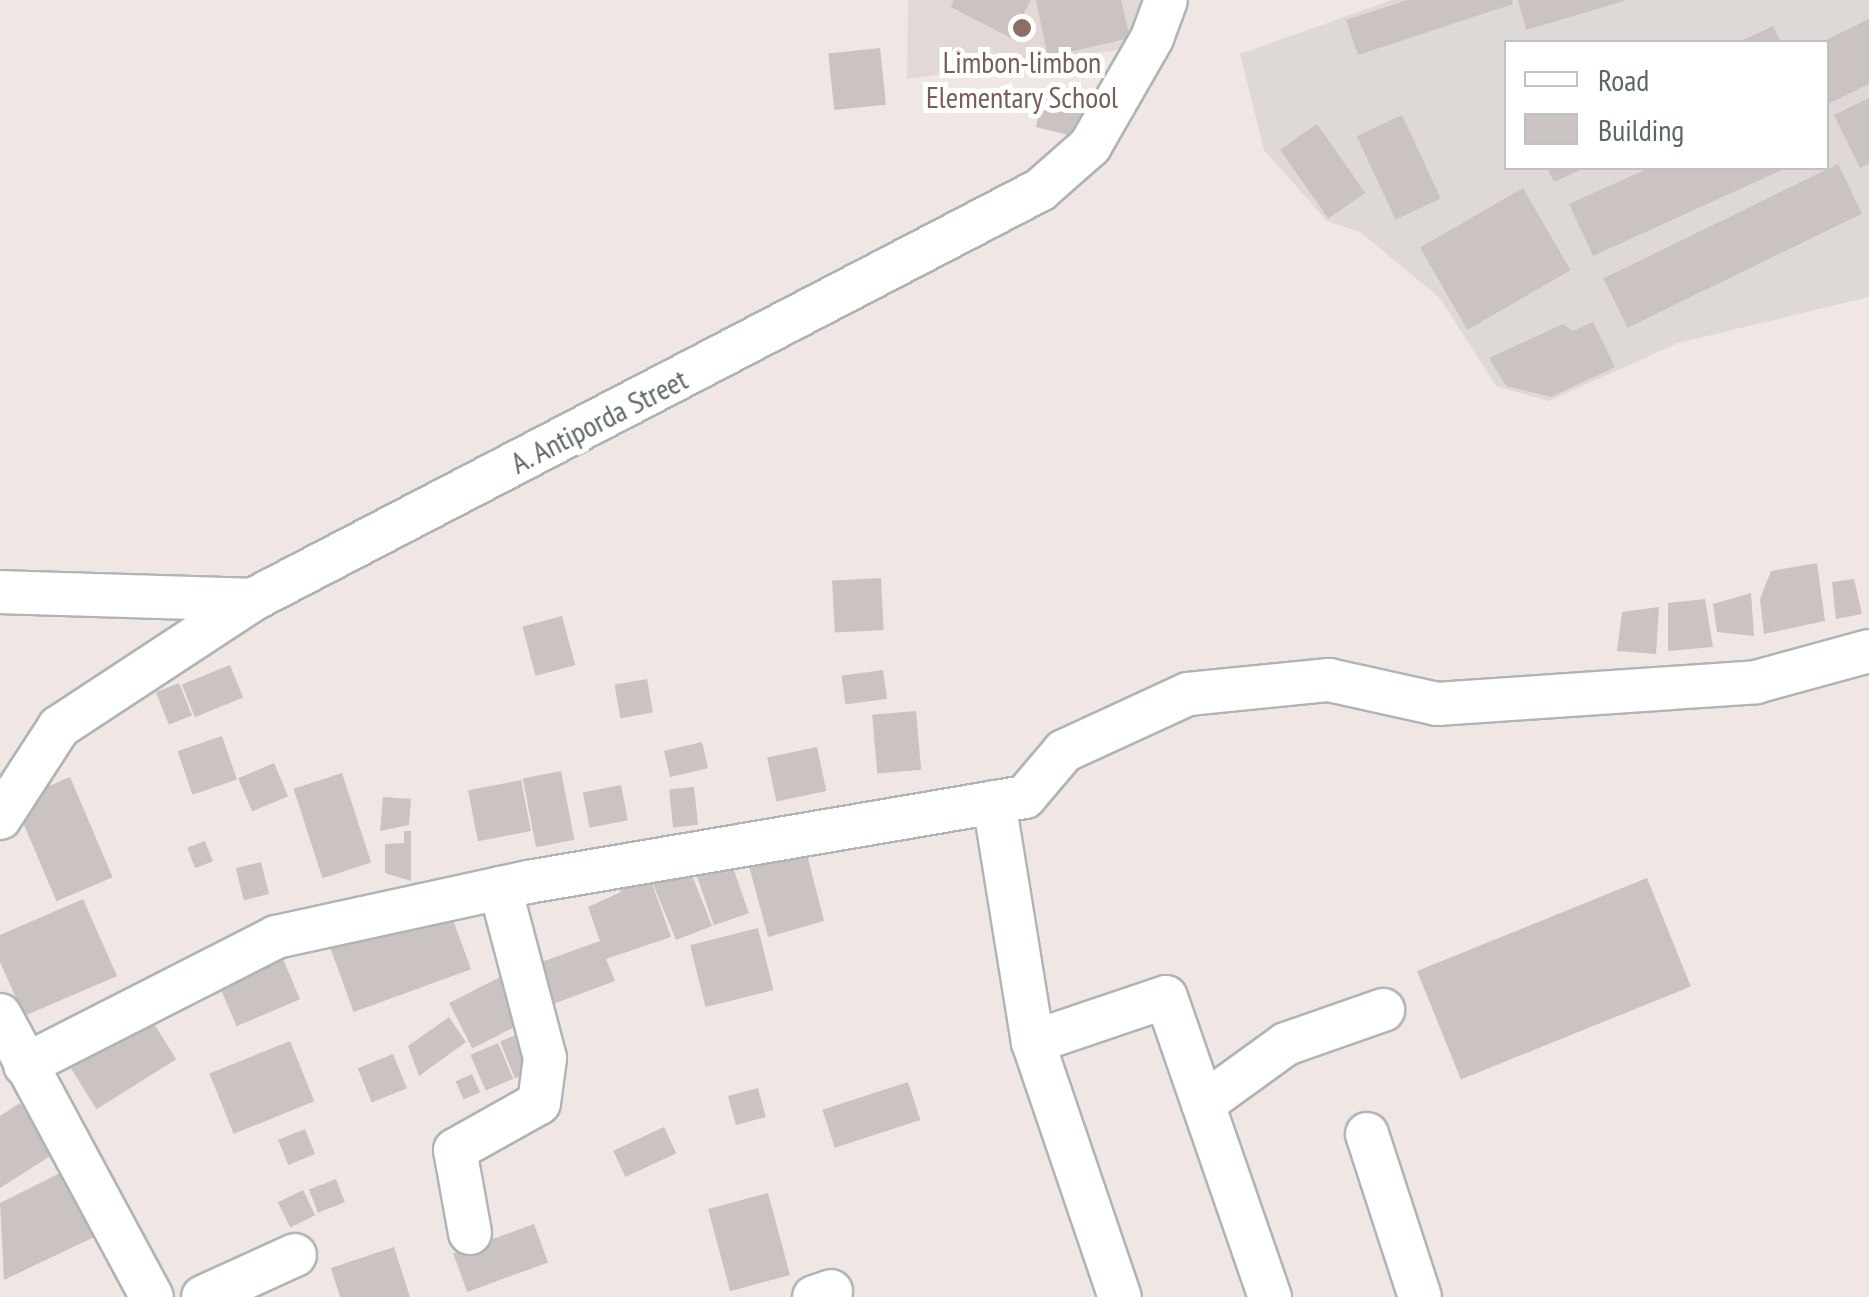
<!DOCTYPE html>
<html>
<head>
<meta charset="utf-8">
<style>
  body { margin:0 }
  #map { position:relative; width:1869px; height:1297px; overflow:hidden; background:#f0e7e4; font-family:"PT Sans Narrow",sans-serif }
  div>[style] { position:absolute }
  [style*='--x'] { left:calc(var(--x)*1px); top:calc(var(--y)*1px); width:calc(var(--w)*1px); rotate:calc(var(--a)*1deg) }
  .industrial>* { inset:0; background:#ded8d7 }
  .education>* { inset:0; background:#e2d8d5 }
  .building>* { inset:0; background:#cbc3c1; transform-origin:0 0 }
  .roads { filter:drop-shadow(2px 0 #adb5b5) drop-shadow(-2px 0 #adb5b5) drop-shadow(0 2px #adb5b5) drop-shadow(0 -2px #adb5b5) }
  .minor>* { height:42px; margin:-21px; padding:0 21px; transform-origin:21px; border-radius:21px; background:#fff }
  .dots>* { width:28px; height:28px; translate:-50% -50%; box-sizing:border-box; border:5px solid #fff; border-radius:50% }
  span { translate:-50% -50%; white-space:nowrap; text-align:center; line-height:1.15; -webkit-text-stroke:10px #fff; paint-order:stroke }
  .education-label { font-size:30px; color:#785e54 }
  .street-label { font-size:30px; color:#5c6666 }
  .legend { position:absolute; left:1504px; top:40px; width:325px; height:130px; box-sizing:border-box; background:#fff; border:2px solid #bec2c2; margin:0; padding:12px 18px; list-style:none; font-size:30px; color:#5c6666 }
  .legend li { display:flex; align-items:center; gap:20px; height:50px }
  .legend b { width:50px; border:2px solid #bec2c2 }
</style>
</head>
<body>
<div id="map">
  <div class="industrial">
    <i style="clip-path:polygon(evenodd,1392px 0,1869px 0,1869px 297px,1678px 343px,1549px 401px,1496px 386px,1440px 298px,1360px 232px,1327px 221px,1264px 150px,1240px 54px,1392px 0,1506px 42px,1826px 42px,1826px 168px,1506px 168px,1506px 42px)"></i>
  </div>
  <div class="education">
    <i style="clip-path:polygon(908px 0,1150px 0,1133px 48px,907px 79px)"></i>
  </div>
  <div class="building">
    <i style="clip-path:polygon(954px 0,1031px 0,1011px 38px,951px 7px)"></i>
    <i style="clip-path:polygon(1036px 0,1121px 0,1130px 38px,1048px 57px)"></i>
    <i style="clip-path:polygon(1407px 0,1512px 0,1513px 4px,1358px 55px,1346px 20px)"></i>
    <i style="clip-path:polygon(1518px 0,1624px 0,1624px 1px,1526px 30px)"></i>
    <i style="clip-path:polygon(1869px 19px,1869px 84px,1826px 105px,1826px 40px)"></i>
    <i style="clip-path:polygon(1773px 26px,1781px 42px,1739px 42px)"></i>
    <i style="left:880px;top:48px;width:57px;height:52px;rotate:84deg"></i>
    <i style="left:1044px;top:94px;width:46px;height:34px;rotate:14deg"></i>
    <i style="clip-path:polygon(1869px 98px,1869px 164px,1860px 168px,1834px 115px)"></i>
    <i style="left:1402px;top:115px;width:92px;height:50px;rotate:65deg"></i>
    <i style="left:1317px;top:124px;width:84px;height:45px;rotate:55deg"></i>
    <i style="left:1838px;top:164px;width:55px;height:261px;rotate:64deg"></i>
    <i style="clip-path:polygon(1547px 168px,1585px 168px,1554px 182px)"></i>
    <i style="clip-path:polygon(1649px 168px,1786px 168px,1593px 256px,1569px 204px)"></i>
    <i style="left:1523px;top:188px;width:95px;height:119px;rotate:60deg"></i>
    <i style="clip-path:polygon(1593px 322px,1615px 367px,1551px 397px,1506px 386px,1489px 358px,1563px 324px,1573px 331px)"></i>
    <i style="clip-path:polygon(1817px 563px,1825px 621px,1764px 634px,1760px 599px,1771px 571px)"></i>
    <i style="left:881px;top:578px;width:52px;height:49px;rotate:87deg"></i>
    <i style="clip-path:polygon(1854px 579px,1862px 614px,1836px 619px,1832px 582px)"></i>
    <i style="clip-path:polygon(1751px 593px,1754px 636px,1717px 632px,1713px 604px)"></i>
    <i style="clip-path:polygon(1705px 599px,1713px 647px,1668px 651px,1668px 603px)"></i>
    <i style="clip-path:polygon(1659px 607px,1656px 654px,1617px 651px,1622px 612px)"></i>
    <i style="left:562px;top:616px;width:51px;height:41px;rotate:75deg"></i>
    <i style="left:230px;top:665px;width:35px;height:52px;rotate:68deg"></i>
    <i style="left:883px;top:670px;width:29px;height:42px;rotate:82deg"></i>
    <i style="left:647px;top:679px;width:34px;height:33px;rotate:80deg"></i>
    <i style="left:179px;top:683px;width:35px;height:25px;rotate:68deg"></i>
    <i style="left:916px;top:711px;width:59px;height:44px;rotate:85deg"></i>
    <i style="left:222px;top:736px;width:46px;height:47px;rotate:71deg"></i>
    <i style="left:702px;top:742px;width:27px;height:39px;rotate:77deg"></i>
    <i style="left:817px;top:747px;width:45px;height:51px;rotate:78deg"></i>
    <i style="left:274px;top:763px;width:36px;height:39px;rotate:67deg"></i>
    <i style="left:561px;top:771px;width:70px;height:39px;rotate:79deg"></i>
    <i style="left:342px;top:773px;width:94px;height:51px;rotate:72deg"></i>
    <i style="left:70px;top:777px;width:109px;height:61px;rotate:67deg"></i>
    <i style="left:521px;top:780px;width:52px;height:54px;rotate:79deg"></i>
    <i style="left:621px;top:785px;width:36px;height:39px;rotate:79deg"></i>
    <i style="left:694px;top:787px;width:38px;height:25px;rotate:84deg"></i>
    <i style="clip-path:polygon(383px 797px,411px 799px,409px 825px,380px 831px)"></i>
    <i style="clip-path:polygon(798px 819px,824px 921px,768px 937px,749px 866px,787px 856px)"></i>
    <i style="clip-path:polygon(404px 831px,411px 831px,411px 881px,385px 873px,385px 844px,404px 843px)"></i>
    <i style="left:205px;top:841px;width:22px;height:19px;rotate:69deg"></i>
    <i style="left:726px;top:847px;width:70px;height:37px;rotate:71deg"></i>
    <i style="clip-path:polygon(683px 852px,712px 926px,676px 940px,648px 872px,671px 937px,606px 959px,615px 981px,545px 1007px,530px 966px,600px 941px,588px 907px,621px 892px,608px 865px)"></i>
    <i style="left:261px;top:862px;width:33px;height:26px;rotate:76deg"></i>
    <i style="left:1647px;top:878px;width:117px;height:248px;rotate:68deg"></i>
    <i style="left:444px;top:895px;width:79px;height:125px;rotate:70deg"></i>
    <i style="clip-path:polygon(83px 899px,117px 976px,24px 1016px,0 962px,0 935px)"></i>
    <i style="left:758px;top:928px;width:64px;height:70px;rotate:76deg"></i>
    <i style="left:277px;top:945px;width:59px;height:69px;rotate:67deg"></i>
    <i style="left:508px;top:973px;width:51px;height:66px;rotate:63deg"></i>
    <i style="left:146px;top:1011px;width:57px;height:94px;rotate:58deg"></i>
    <i style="clip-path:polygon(449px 1017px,466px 1042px,419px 1076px,408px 1046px)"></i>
    <i style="left:526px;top:1031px;width:40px;height:28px;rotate:68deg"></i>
    <i style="left:290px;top:1041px;width:65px;height:87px;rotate:68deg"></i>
    <i style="left:498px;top:1043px;width:39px;height:30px;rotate:67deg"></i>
    <i style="left:393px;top:1054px;width:37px;height:38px;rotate:68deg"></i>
    <i style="left:472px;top:1074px;width:20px;height:18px;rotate:66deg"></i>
    <i style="left:908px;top:1082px;width:40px;height:90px;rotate:72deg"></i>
    <i style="left:758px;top:1088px;width:30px;height:31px;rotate:75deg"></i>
    <i style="clip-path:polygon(20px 1103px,52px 1155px,0 1188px,0 1116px)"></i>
    <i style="left:664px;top:1127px;width:29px;height:56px;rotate:65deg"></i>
    <i style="left:305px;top:1129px;width:27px;height:29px;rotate:68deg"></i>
    <i style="clip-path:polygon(62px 1172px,94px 1237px,4px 1280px,0 1203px)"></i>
    <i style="left:336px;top:1179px;width:25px;height:29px;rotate:69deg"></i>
    <i style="left:303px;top:1190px;width:28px;height:28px;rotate:64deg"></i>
    <i style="left:768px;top:1193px;width:85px;height:62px;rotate:75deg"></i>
    <i style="left:534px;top:1224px;width:41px;height:86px;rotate:70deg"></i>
    <i style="clip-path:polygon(394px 1247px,410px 1297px,340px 1297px,331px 1268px)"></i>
  </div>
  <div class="roads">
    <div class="minor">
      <i style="--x:0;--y:592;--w:252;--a:1.8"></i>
      <i style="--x:994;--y:802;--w:243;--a:80.8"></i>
      <i style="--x:1033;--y:1042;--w:269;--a:71.2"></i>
      <i style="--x:0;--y:818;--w:108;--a:-57"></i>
      <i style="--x:59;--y:727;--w:231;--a:-33.3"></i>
      <i style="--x:252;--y:600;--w:888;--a:-27.49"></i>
      <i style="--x:1040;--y:190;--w:67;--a:-41.3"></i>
      <i style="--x:1090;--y:146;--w:125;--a:-60.1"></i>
      <i style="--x:1152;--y:38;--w:40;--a:-69.8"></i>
      <i style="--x:0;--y:1015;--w:320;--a:61.7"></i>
      <i style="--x:1033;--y:1042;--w:140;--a:-18.7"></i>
      <i style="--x:1166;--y:997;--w:318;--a:70.9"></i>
      <i style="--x:25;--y:1065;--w:282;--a:-27"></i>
      <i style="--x:276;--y:937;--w:258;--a:-12.3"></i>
      <i style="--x:528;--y:882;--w:504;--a:-9.71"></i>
      <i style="--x:1025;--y:797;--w:60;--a:-49.7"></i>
      <i style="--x:1064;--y:751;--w:136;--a:-24.7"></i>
      <i style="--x:1188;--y:694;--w:142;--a:-5.7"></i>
      <i style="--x:1329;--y:680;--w:111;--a:12.5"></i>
      <i style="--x:1437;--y:704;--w:320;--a:-3.9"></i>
      <i style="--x:1756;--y:682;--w:117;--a:-15.3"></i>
      <i style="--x:1203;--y:1104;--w:102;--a:-35.9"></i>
      <i style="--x:1286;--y:1044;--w:103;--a:-19.3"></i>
      <i style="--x:1367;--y:1134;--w:171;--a:72"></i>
      <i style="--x:470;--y:1233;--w:84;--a:-100.2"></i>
      <i style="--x:455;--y:1150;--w:96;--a:-29.2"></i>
      <i style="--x:539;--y:1103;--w:45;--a:-82.4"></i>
      <i style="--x:545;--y:1058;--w:176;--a:-104.8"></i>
      <i style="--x:203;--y:1297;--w:101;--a:-24.5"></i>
      <i style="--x:814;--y:1297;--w:18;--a:-19"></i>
    </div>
  </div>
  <div class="dots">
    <i style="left:1022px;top:28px;background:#8d6e63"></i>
  </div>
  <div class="education-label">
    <span style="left:1022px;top:79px">Limbon-limbon<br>Elementary School</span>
  </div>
  <div class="street-label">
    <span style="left:599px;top:421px;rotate:-27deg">A. Antiporda Street</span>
  </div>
  <ul class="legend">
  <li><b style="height:12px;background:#fff"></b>Road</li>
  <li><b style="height:28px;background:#cbc3c1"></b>Building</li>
  </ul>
</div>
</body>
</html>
